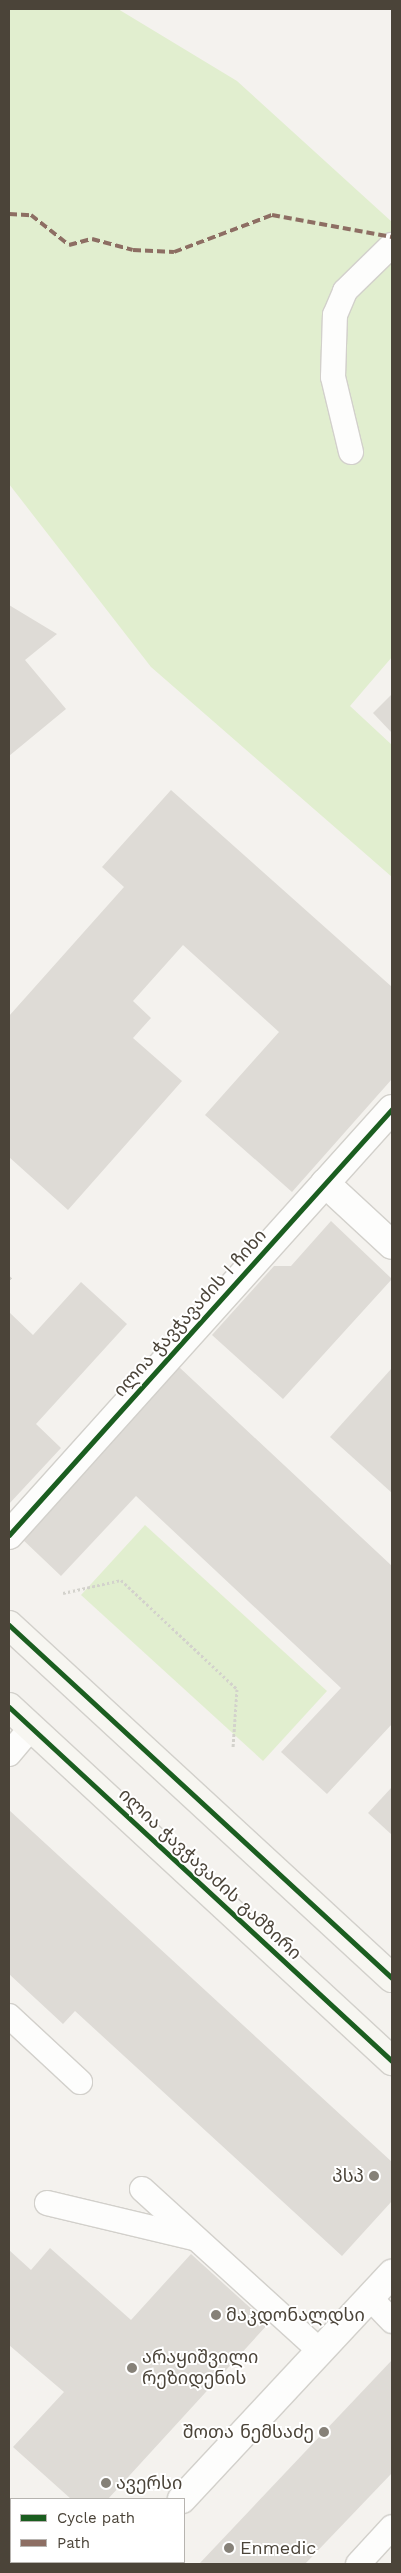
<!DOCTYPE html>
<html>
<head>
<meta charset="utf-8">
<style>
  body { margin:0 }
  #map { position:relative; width:401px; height:2573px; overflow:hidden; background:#f4f2ee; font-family:"Work Sans","Noto Sans Georgian",sans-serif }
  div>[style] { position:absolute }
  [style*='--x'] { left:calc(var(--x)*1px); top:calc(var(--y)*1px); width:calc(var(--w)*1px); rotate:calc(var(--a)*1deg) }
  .green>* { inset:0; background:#e1eecf }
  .building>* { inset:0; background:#dedbd6 }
  .path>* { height:3px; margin-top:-1.5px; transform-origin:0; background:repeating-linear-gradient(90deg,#d3d2cc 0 2.5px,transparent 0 5px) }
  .roads { filter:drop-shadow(1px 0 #d2d0cb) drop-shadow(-1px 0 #d2d0cb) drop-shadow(0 1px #d2d0cb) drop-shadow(0 -1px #d2d0cb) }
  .service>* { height:24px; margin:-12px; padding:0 12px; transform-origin:12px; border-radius:12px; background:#fdfdfc }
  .minor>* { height:28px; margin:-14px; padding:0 14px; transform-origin:14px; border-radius:14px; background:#fdfdfc }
  .tertiary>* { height:28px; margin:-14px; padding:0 14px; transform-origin:14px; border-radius:14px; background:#fdfdfc }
  .secondary>* { height:28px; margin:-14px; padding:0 14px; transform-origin:14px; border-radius:14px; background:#f7f6f1 }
  .quiet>* { height:4px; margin-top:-2px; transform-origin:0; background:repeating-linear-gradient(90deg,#8d6e63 0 8px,transparent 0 12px) }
  .cycleway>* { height:5px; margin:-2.5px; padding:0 2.5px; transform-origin:2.5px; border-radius:2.5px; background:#1b5e20 }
  .dots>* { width:14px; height:14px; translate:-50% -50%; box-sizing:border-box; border:2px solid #fff; border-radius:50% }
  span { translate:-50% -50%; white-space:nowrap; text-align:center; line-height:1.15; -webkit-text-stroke:4px #fff; paint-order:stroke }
  .street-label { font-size:18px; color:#4b4439 }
  .poi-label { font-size:18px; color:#4b4439 }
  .right { translate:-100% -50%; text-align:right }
  .left { translate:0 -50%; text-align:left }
  .frame { position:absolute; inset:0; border:10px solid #4b4439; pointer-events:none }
  .legend { position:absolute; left:10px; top:2498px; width:175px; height:65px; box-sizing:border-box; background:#fff; border:1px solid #b7b4b0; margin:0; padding:6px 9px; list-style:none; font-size:15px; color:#4b4439 }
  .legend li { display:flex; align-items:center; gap:10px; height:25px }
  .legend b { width:25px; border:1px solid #b7b4b0 }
</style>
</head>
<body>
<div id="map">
  <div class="green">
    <i style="clip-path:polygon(9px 9px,118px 9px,237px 81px,392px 222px,392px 657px,350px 706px,392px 745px,392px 877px,151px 667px,9px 484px)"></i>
    <i style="clip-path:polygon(145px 1525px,327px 1691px,263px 1761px,81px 1595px)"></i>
  </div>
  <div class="building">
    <i style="clip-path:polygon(9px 605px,57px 634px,25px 660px,66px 709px,9px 756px)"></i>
    <i style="clip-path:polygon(392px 694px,392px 733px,373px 713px)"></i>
    <i style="clip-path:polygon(171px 790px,392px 987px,392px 1079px,292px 1192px,205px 1115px,279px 1032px,183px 945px,133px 1001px,151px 1018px,133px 1038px,182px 1081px,68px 1210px,9px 1157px,9px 1016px,124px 887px,102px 867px)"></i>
    <i style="clip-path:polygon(331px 1221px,392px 1279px,283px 1399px,212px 1335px,274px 1266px,291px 1266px)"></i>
    <i style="clip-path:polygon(81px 1282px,127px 1324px,36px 1424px,61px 1448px,9px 1504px,9px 1312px,33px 1335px)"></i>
    <i style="clip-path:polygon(179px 1367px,392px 1566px,392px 1724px,327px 1794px,281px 1752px,341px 1688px,136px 1496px,61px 1576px,20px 1537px)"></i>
    <i style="clip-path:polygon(392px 1368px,392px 1493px,330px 1437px)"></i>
    <i style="clip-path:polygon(392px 1787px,392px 1835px,368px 1813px)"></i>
    <i style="clip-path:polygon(9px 1810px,392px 2162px,392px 2201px,342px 2256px,75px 2011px,63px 2024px,9px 1974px)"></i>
    <i style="clip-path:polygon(50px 2248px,131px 2320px,191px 2254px,268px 2324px,108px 2499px,71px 2499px,13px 2447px,64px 2392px,9px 2345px,9px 2250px,31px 2270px)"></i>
    <i style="clip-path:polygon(392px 2360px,392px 2473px,305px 2564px,199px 2564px)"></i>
    <i style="clip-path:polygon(9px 2524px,11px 2562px,34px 2564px,9px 2564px)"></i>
  </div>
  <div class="path">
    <i style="--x:9;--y:1277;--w:4;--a:45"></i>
    <i style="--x:63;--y:1593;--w:59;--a:-12.6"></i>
    <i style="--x:121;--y:1580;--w:159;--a:43.2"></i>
    <i style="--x:237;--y:1689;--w:58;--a:93.9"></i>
  </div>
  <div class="roads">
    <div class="service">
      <i style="--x:351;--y:452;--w:77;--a:-103.5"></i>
      <i style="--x:333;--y:377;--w:62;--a:-88.2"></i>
      <i style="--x:335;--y:315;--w:26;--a:-67"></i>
      <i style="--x:345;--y:291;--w:66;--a:-44.4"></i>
      <i style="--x:9;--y:1754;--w:34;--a:-50"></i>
      <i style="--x:9;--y:2016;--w:97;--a:42.9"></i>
      <i style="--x:142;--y:2189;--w:241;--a:42.3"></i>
      <i style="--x:47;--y:2203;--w:151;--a:13.4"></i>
      <i style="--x:370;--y:2298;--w:32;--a:46"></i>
      <i style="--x:358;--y:2564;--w:50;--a:-47.4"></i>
    </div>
    <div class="minor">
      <i style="--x:325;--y:1183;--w:91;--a:42.8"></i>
      <i style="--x:9;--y:1535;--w:573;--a:-48.04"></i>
    </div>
    <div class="tertiary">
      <i style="--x:182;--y:2499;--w:308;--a:-47"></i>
      <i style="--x:122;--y:2564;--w:3;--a:-45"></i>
    </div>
    <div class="secondary">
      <i style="--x:9;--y:1625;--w:521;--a:42.67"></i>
      <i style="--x:9;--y:1707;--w:522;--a:42.75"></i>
    </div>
  </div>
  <div class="quiet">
    <i style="--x:9;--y:214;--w:22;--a:3"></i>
    <i style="--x:31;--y:215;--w:48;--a:38.3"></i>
    <i style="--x:69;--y:245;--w:24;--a:-15"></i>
    <i style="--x:92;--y:239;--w:42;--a:15"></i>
    <i style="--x:133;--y:250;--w:41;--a:2.8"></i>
    <i style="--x:174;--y:252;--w:105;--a:-20.7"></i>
    <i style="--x:272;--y:215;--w:122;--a:10.4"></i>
  </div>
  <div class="cycleway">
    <i style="--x:9;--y:1535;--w:573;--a:-48.04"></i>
    <i style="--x:9;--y:1625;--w:521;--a:42.67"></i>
    <i style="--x:9;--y:1707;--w:522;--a:42.75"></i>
  </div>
  <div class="dots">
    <i style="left:374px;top:2176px;background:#868178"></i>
    <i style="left:216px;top:2315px;background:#868178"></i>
    <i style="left:132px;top:2368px;background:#868178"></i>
    <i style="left:324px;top:2432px;background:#868178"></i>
    <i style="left:106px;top:2483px;background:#868178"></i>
    <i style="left:229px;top:2548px;background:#868178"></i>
  </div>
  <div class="street-label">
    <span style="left:190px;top:1313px;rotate:-48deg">ილია ჭავჭავაძის I ჩიხი</span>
    <span style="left:210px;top:1874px;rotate:43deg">ილია ჭავჭავაძის გამზირი</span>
  </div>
  <div class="poi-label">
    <span class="right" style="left:364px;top:2176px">პსპ</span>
    <span class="left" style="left:226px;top:2315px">მაკდონალდსი</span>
    <span class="left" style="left:142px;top:2368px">არაყიშვილი<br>რეზიდენის</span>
    <span class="right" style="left:314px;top:2432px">შოთა ნემსაძე</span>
    <span class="left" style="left:116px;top:2483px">ავერსი</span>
    <span class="left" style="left:240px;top:2548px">Enmedic</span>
  </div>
  <div class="frame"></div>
  <ul class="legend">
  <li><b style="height:6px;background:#1b5e20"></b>Cycle path</li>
  <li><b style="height:6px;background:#8d6e63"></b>Path</li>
  </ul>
</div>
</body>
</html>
